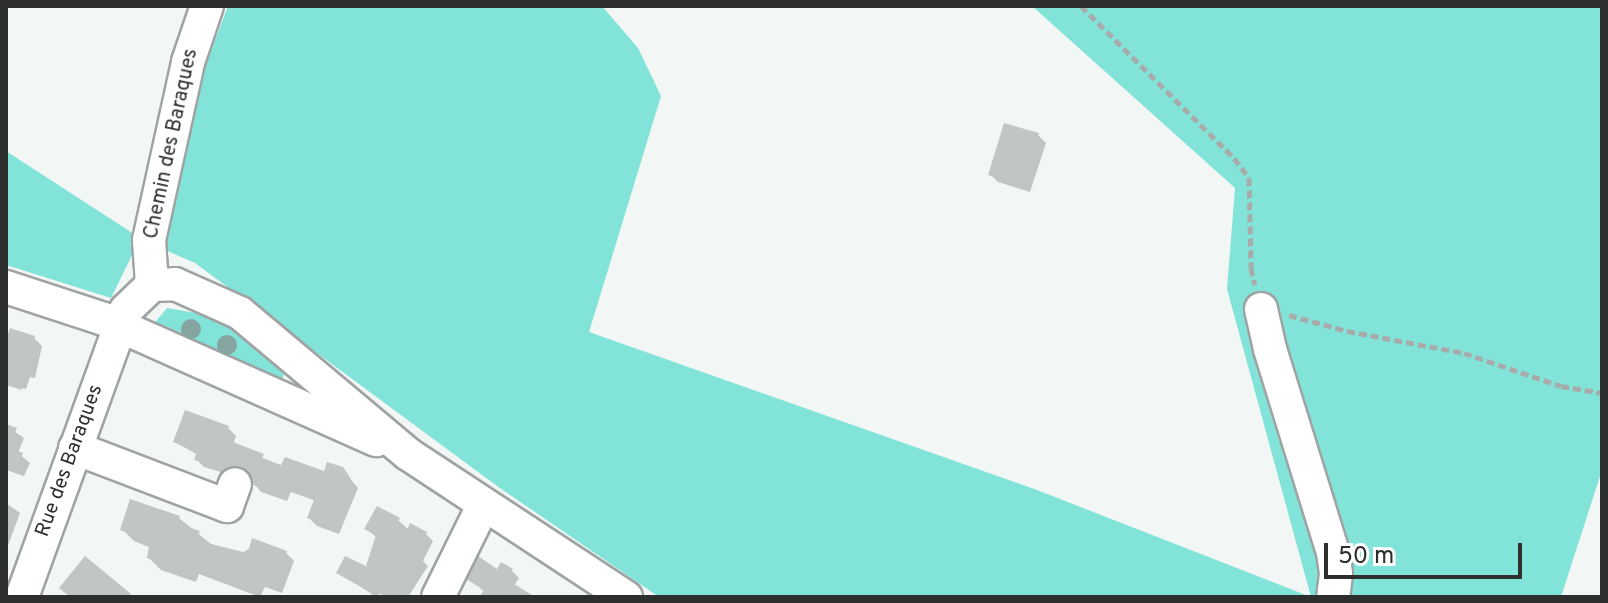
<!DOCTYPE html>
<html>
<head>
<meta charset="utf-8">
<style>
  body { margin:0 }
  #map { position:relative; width:1608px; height:603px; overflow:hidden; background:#f2f6f5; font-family:Overpass,sans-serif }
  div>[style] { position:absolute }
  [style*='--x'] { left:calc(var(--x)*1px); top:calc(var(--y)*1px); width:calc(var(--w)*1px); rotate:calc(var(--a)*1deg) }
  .green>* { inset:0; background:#82e4d8 }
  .shadow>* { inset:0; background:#0003 }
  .building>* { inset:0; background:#c1c5c4 }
  .path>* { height:5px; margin-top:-2.5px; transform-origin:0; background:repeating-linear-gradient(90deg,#a7abaa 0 8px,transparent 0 12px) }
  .roads { filter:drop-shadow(2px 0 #9fa3a3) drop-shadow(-2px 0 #9fa3a3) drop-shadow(0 2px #9fa3a3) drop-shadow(0 -2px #9fa3a3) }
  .minor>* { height:32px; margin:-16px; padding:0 16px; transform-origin:16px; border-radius:16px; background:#fff }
  .trees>* { width:20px; height:20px; margin:-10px; border-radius:50%; background:#86a5a1 }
  span { translate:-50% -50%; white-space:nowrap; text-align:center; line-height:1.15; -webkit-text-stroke:6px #fff; paint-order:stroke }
  .street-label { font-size:20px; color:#2d2f2e }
  .frame { position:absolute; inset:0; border:8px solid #2d2f2e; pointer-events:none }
  .scale { position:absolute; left:1324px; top:543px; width:198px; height:36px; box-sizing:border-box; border:4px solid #2d2f2e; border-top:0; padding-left:10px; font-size:24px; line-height:28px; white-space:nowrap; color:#2d2f2e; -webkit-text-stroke:6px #fff; paint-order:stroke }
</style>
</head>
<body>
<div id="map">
  <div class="green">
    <i style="clip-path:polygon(228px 6px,602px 6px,638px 48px,661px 96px,589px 332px,1037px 490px,1311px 597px,1227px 289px,1235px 188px,1032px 6px,1602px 6px,1602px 470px,1561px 597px,659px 597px,497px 486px,195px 263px,140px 239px,111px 298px,6px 265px,6px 151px,140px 238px)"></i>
    <i style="clip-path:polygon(167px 308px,207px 315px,247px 338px,285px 372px,280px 384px,153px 325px)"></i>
  </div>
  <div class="shadow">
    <i style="clip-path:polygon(1038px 135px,1046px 143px,1030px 192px,998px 182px,990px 174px)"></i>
    <i style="clip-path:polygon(34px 338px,42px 346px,35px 378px,30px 377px,26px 389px,6px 383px,6px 345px)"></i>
    <i style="clip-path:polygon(6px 426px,24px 438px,18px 453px,30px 463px,24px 476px,6px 470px)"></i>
    <i style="clip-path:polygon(228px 428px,236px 436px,233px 445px,283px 467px,325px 474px,342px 469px,358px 488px,339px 534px,317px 526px,309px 518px,316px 501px,291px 492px,287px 501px,261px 492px,253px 482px,204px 467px,196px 459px,198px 455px,175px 442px)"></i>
    <i style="clip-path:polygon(6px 503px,20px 513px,6px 551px)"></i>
    <i style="clip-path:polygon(179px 518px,211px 544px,243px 554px,286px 553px,294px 561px,282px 593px,265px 587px,260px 597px,199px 574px,196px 582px,161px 570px,149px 558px,151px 548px,134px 541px,122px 529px)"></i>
    <i style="clip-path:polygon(398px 520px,409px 530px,425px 533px,433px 541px,423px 561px,428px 566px,408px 597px,380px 594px,376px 597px,339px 572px,367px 569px,377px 538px,367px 529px)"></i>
    <i style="clip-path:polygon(511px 570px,519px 578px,514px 586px,531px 597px,482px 597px,485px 592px,469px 579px)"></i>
  </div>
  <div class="building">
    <i style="clip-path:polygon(1004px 123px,1039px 133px,1022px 185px,988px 175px)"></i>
    <i style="clip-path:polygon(10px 328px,35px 336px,22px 390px,6px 385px,6px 339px)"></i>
    <i style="clip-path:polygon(185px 410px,229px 426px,225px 439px,264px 454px,262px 458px,281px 465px,285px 457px,324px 471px,327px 462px,343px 467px,351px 479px,331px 527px,307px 518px,315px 497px,283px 485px,279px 494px,250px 484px,252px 478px,194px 460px,197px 451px,173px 442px)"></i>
    <i style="clip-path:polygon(6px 424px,17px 428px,9px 448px,23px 453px,16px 469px,6px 465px)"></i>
    <i style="clip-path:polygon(130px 499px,180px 516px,177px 523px,200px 531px,196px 540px,203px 542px,243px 552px,249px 549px,252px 538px,287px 551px,274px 586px,257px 580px,253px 591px,187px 564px,184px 571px,147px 558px,150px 541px,120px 530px)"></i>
    <i style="clip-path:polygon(377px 506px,400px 518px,396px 524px,407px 530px,410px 523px,427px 532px,416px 553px,421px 556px,406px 584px,402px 582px,399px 588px,403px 590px,400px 597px,386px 597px,372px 587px,370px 592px,336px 573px,345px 556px,366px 566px,376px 535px,364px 529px)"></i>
    <i style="clip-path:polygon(85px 556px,131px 594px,128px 597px,70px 597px,59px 588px)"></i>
    <i style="clip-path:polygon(478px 556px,497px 569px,501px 562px,513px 569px,506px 579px,535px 597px,479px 597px,484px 590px,466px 579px)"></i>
  </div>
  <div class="path">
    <i style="--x:1081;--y:6;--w:216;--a:44.8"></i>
    <i style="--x:1234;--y:158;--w:25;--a:53"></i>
    <i style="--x:1249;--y:178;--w:90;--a:88.7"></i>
    <i style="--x:1251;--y:268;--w:17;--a:77"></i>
    <i style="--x:1289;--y:315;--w:60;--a:15.4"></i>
    <i style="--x:1347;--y:331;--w:119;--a:10.6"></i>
    <i style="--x:1464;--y:353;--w:102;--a:18.8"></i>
    <i style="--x:1561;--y:386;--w:42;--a:9.7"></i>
  </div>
  <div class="roads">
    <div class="minor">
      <i style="--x:152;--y:285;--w:45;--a:-93.8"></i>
      <i style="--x:149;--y:240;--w:182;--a:-77.6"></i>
      <i style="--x:188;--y:62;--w:59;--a:-71.3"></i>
      <i style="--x:6;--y:287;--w:103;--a:18.1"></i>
      <i style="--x:104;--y:319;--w:298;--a:24"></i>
      <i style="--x:1261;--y:309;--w:41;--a:77.3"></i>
      <i style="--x:1270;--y:349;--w:213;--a:72.8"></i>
      <i style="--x:1333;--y:552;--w:22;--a:82"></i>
      <i style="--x:1336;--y:574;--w:23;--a:97"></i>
      <i style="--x:75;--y:448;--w:163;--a:20.9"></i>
      <i style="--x:227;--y:506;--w:23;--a:-70"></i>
      <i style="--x:22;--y:597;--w:305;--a:-70.1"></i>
      <i style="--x:126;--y:310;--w:36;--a:-44"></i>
      <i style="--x:152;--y:285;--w:23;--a:-2"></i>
      <i style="--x:175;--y:284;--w:71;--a:24"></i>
      <i style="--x:240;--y:313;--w:219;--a:40"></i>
      <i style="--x:408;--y:454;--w:261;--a:33.3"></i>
      <i style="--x:438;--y:597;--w:102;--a:-63.7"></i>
    </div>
  </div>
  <div class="trees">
    <i style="left:191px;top:329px"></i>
    <i style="left:227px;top:345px"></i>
  </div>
  <div class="street-label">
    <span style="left:172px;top:144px;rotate:-78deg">Chemin des Baraques</span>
    <span style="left:70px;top:461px;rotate:-70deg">Rue des Baraques</span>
  </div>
  <div class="frame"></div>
  <div class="scale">50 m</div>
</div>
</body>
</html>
